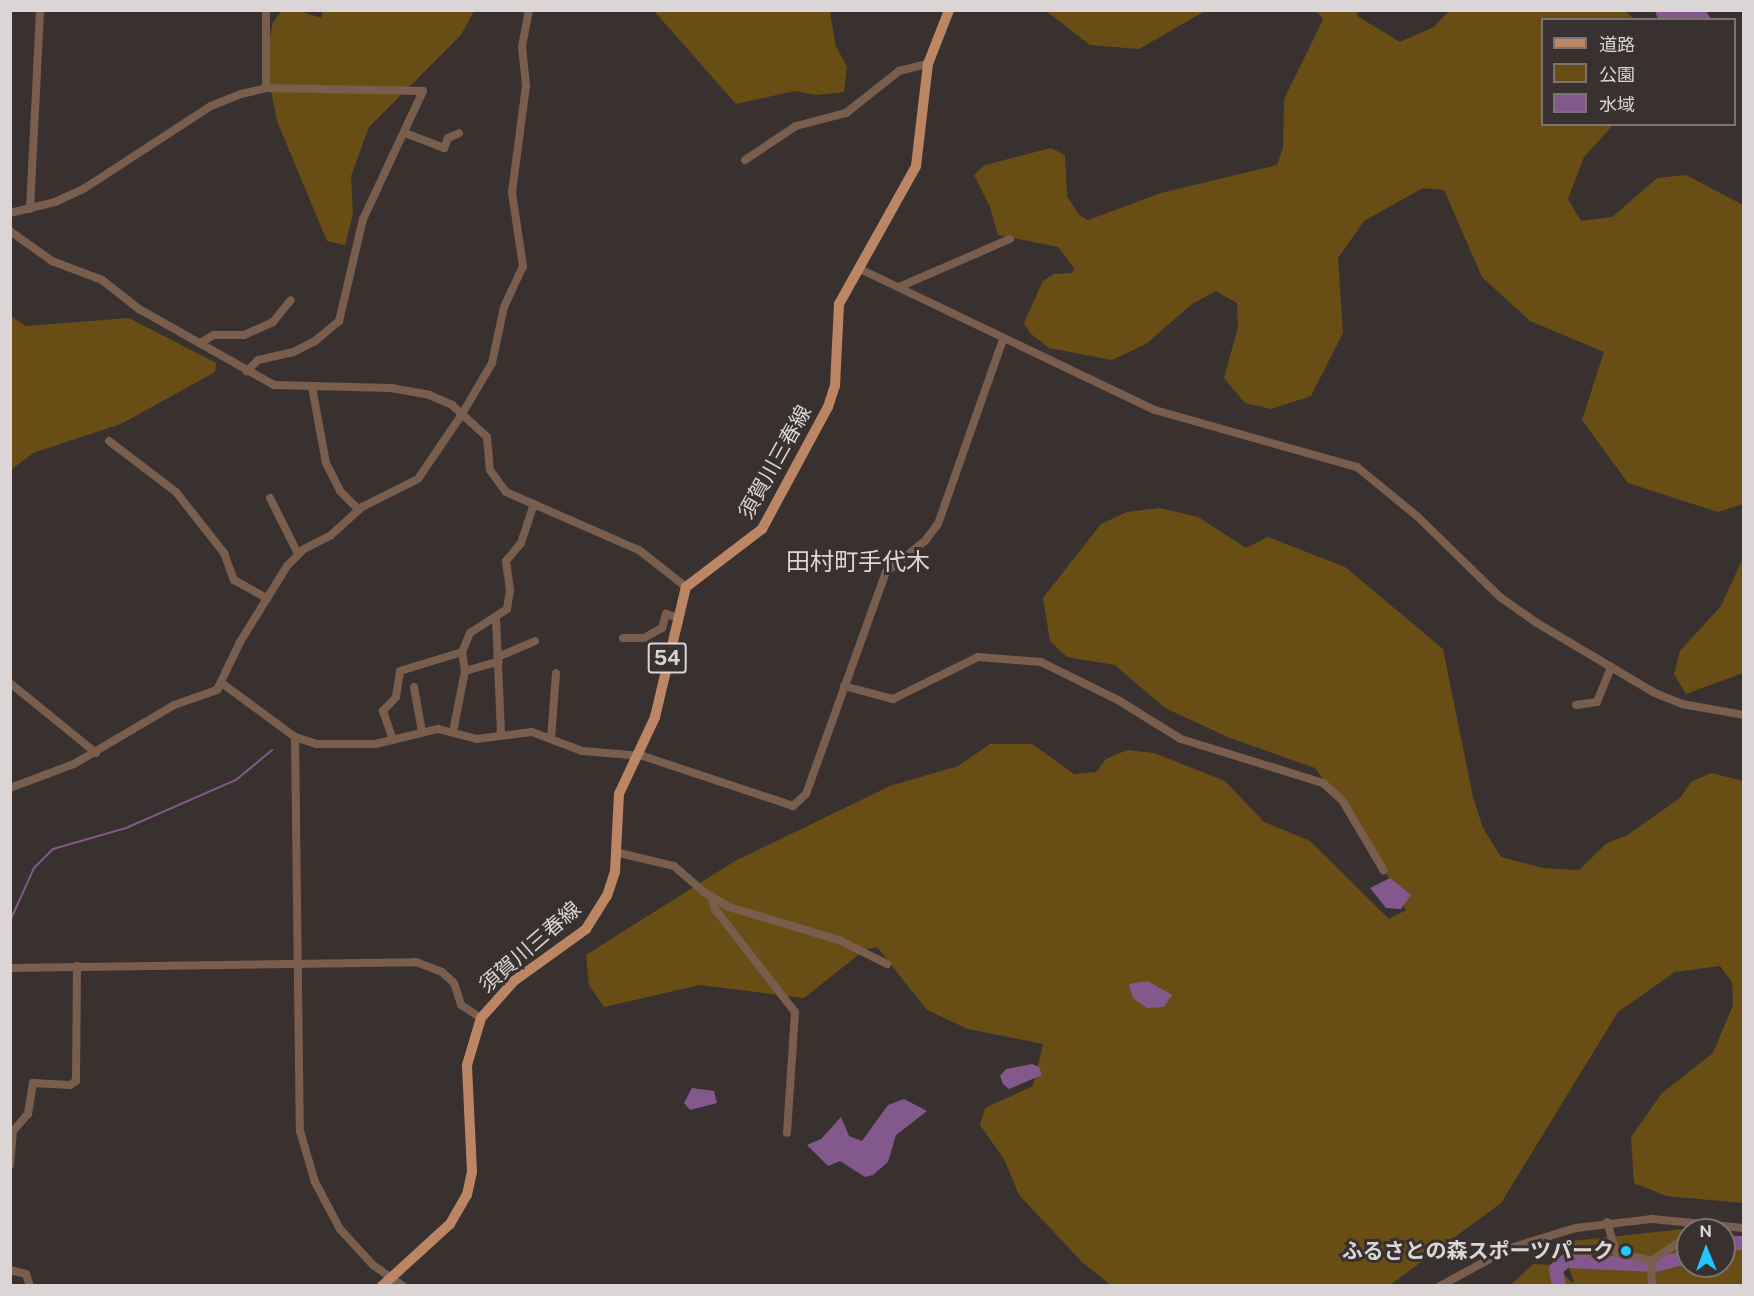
<!DOCTYPE html>
<html>
<head>
<meta charset="utf-8">
<style>
  body { margin:0 }
  #map { position:relative; width:1754px; height:1296px; overflow:hidden; background:#393130; font-family:"Public Sans","Noto Sans JP",sans-serif }
  div>[style] { position:absolute }
  [style*='--x'] { left:calc(var(--x)*1px); top:calc(var(--y)*1px); width:calc(var(--w)*1px); rotate:calc(var(--a)*1deg) }
  .green>* { inset:0; background:#684e14 }
  .water>* { inset:0; background:#82588d }
  .stream>* { height:2px; margin:-1px; padding:0 1px; transform-origin:1px; border-radius:1px; background:#82588d }
  .river>* { height:14px; margin:-7px; padding:0 7px; transform-origin:7px; border-radius:7px; background:#82588d }
  .minor>* { height:8px; margin:-4px; padding:0 4px; transform-origin:4px; border-radius:4px; background:#795e4e }
  .major>* { height:10px; margin:-5px; padding:0 5px; transform-origin:5px; border-radius:5px; background:#bc8665 }
  .dots>* { width:16px; height:16px; translate:-50% -50%; box-sizing:border-box; border:3px solid #393130; border-radius:50% }
  span { translate:-50% -50%; white-space:nowrap; text-align:center; line-height:1.15; -webkit-text-stroke:6px #393130; paint-order:stroke }
  .shield-label span { padding:2px 4px; background:#393130; border:2px solid; border-radius:4px; -webkit-text-stroke-width:0 }
  .shield-label { font-size:20px; color:#dbd5d5; font-weight:700 }
  .street-label { font-size:21px; color:#dbd5d5 }
  .poi-label { font-size:21px; color:#dbd5d5; font-weight:700 }
  .right { translate:-100% -50%; text-align:right }
  .quarter-label { font-size:24px; color:#e0d5d4 }
  .frame { position:absolute; inset:0; border:12px solid #dbd5d5; pointer-events:none }
  .legend { position:absolute; left:1541px; top:18px; width:195px; height:108px; box-sizing:border-box; background:#393130; border:2px solid #7a7372; margin:0; padding:8px 10px; list-style:none; font-size:18px; color:#dbd5d5 }
  .legend li { display:flex; align-items:center; gap:12px; height:30px }
  .legend b { width:30px; border:2px solid #7a7372 }
  .north { position:absolute; left:1676px; top:1218px; width:60px; height:60px; box-sizing:border-box; background:#393130; border:2px solid #7a7372; border-radius:50%; rotate:359deg; font-size:16px; font-weight:700; line-height:24px; text-align:center; color:#dbd5d5 }
  .north::after { content:''; display:block; margin:auto; width:21px; height:27px; background:#20c9fd; clip-path:polygon(50% 0,100% 100%,50% 72%,0 100%) }
</style>
</head>
<body>
<div id="map">
  <div class="green">
    <i style="clip-path:polygon(323px 10px,474px 11px,461px 35px,369px 127px,351px 176px,353px 214px,345px 245px,327px 241px,277px 121px,265px 62px,273px 22px,281px 12px,300px 11px,321px 18px)"></i>
    <i style="clip-path:polygon(654px 11px,830px 11px,835px 44px,847px 67px,844px 92px,816px 95px,795px 91px,736px 104px)"></i>
    <i style="clip-path:polygon(1046px 11px,1205px 11px,1139px 49px,1090px 45px)"></i>
    <i style="clip-path:polygon(1317px 11px,1357px 11px,1357px 16px,1400px 42px,1434px 27px,1449px 11px,1625px 11px,1634px 19px,1542px 20px,1542px 124px,1613px 125px,1584px 157px,1568px 199px,1581px 221px,1612px 217px,1657px 178px,1686px 175px,1743px 205px,1743px 504px,1718px 512px,1628px 483px,1582px 420px,1604px 352px,1530px 321px,1482px 277px,1444px 190px,1423px 188px,1364px 221px,1338px 258px,1343px 333px,1311px 396px,1271px 409px,1245px 403px,1224px 378px,1238px 327px,1237px 303px,1216px 291px,1192px 304px,1146px 344px,1112px 360px,1049px 348px,1030px 333px,1024px 323px,1043px 281px,1054px 274px,1072px 273px,1074px 268px,1058px 247px,998px 235px,990px 207px,974px 175px,985px 165px,1051px 148px,1065px 155px,1067px 196px,1079px 215px,1088px 220px,1161px 193px,1277px 165px,1283px 148px,1284px 99px,1323px 20px)"></i>
    <i style="clip-path:polygon(11px 316px,26px 326px,129px 318px,216px 363px,215px 372px,121px 424px,33px 453px,11px 470px)"></i>
    <i style="clip-path:polygon(1160px 508px,1198px 517px,1246px 548px,1268px 537px,1345px 567px,1443px 649px,1473px 797px,1483px 828px,1501px 857px,1543px 868px,1579px 870px,1607px 843px,1626px 836px,1680px 798px,1691px 782px,1711px 773px,1743px 781px,1743px 1203px,1666px 1196px,1634px 1183px,1631px 1137px,1662px 1093px,1713px 1053px,1733px 1005px,1732px 982px,1720px 966px,1675px 972px,1618px 1012px,1501px 1203px,1390px 1285px,1112px 1286px,1082px 1262px,1019px 1195px,1004px 1159px,980px 1125px,985px 1108px,1033px 1086px,1043px 1044px,968px 1029px,927px 1010px,877px 947px,866px 949px,804px 998px,700px 985px,604px 1007px,589px 985px,586px 955px,735px 861px,890px 786px,958px 766px,990px 744px,1032px 744px,1074px 774px,1096px 772px,1106px 759px,1127px 750px,1154px 753px,1225px 781px,1264px 822px,1310px 841px,1389px 919px,1406px 910px,1369px 841px,1315px 768px,1230px 738px,1165px 708px,1115px 665px,1067px 657px,1050px 641px,1043px 598px,1101px 524px,1127px 512px)"></i>
    <i style="clip-path:polygon(1743px 558px,1743px 673px,1686px 694px,1674px 674px,1680px 651px,1721px 606px)"></i>
    <i style="clip-path:polygon(1703px 1227px,1712px 1230px,1688px 1230px,1688px 1266px,1724px 1266px,1724px 1234px,1743px 1240px,1743px 1285px,1510px 1286px,1533px 1264px,1553px 1265px,1574px 1284px,1562px 1242px)"></i>
  </div>
  <div class="water">
    <i style="clip-path:polygon(1655px 11px,1706px 11px,1711px 19px,1658px 19px)"></i>
    <i style="clip-path:polygon(1390px 878px,1411px 895px,1401px 909px,1386px 908px,1370px 888px)"></i>
    <i style="clip-path:polygon(1148px 981px,1172px 995px,1164px 1007px,1147px 1008px,1133px 998px,1129px 984px)"></i>
    <i style="clip-path:polygon(1032px 1064px,1039px 1067px,1042px 1075px,1009px 1089px,1003px 1084px,1000px 1076px,1006px 1069px)"></i>
    <i style="clip-path:polygon(692px 1088px,714px 1091px,717px 1103px,690px 1110px,684px 1103px)"></i>
    <i style="clip-path:polygon(904px 1099px,927px 1111px,896px 1135px,888px 1162px,873px 1175px,865px 1177px,840px 1161px,828px 1166px,807px 1145px,821px 1139px,841px 1117px,849px 1136px,862px 1141px,888px 1105px)"></i>
  </div>
  <div class="stream">
    <i style="--x:10;--y:921;--w:58;--a:-65.6"></i>
    <i style="--x:34;--y:868;--w:27;--a:-45"></i>
    <i style="--x:53;--y:849;--w:76;--a:-16"></i>
    <i style="--x:126;--y:828;--w:120;--a:-23.6"></i>
    <i style="--x:236;--y:780;--w:47;--a:-39.8"></i>
  </div>
  <div class="river">
    <i style="--x:1724;--y:1243;--w:20;--a:0"></i>
    <i style="--x:1559;--y:1286;--w:17;--a:-100"></i>
    <i style="--x:1556;--y:1269;--w:13;--a:-39"></i>
    <i style="--x:1566;--y:1261;--w:89;--a:2.6"></i>
    <i style="--x:1655;--y:1265;--w:34;--a:-14"></i>
  </div>
  <div class="minor">
    <i style="--x:266;--y:88;--w:78;--a:-90"></i>
    <i style="--x:405;--y:133;--w:42;--a:21"></i>
    <i style="--x:444;--y:148;--w:11;--a:-68"></i>
    <i style="--x:448;--y:138;--w:12;--a:-24"></i>
    <i style="--x:745;--y:160;--w:61;--a:-33.7"></i>
    <i style="--x:796;--y:126;--w:52;--a:-14.6"></i>
    <i style="--x:846;--y:113;--w:68;--a:-38.4"></i>
    <i style="--x:899;--y:71;--w:30;--a:-14"></i>
    <i style="--x:30;--y:209;--w:199;--a:-87.1"></i>
    <i style="--x:10;--y:213;--w:46;--a:-13.7"></i>
    <i style="--x:55;--y:202;--w:33;--a:-25"></i>
    <i style="--x:85;--y:188;--w:150;--a:-33.1"></i>
    <i style="--x:211;--y:106;--w:32;--a:-22"></i>
    <i style="--x:241;--y:94;--w:26;--a:-13"></i>
    <i style="--x:266;--y:88;--w:157;--a:1.1"></i>
    <i style="--x:423;--y:91;--w:141;--a:115.1"></i>
    <i style="--x:363;--y:219;--w:105;--a:103.2"></i>
    <i style="--x:339;--y:321;--w:31;--a:140"></i>
    <i style="--x:315;--y:341;--w:25;--a:153"></i>
    <i style="--x:293;--y:352;--w:36;--a:167"></i>
    <i style="--x:258;--y:360;--w:16;--a:135"></i>
    <i style="--x:10;--y:231;--w:52;--a:35.5"></i>
    <i style="--x:52;--y:261;--w:53;--a:20.8"></i>
    <i style="--x:102;--y:280;--w:47;--a:38.1"></i>
    <i style="--x:139;--y:309;--w:155;--a:29.4"></i>
    <i style="--x:274;--y:385;--w:117;--a:1.5"></i>
    <i style="--x:391;--y:388;--w:39;--a:10"></i>
    <i style="--x:429;--y:395;--w:25;--a:23"></i>
    <i style="--x:452;--y:405;--w:47;--a:42.4"></i>
    <i style="--x:487;--y:437;--w:33;--a:85"></i>
    <i style="--x:490;--y:470;--w:27;--a:54"></i>
    <i style="--x:506;--y:492;--w:145;--a:23.6"></i>
    <i style="--x:639;--y:550;--w:60;--a:38.2"></i>
    <i style="--x:858;--y:268;--w:329;--a:25.6"></i>
    <i style="--x:1155;--y:410;--w:210;--a:15.8"></i>
    <i style="--x:1357;--y:467;--w:79;--a:39.3"></i>
    <i style="--x:1418;--y:517;--w:115;--a:44.3"></i>
    <i style="--x:1500;--y:597;--w:45;--a:35.1"></i>
    <i style="--x:1537;--y:623;--w:137;--a:30.7"></i>
    <i style="--x:1655;--y:693;--w:29;--a:22"></i>
    <i style="--x:1682;--y:704;--w:63;--a:10.1"></i>
    <i style="--x:899;--y:287;--w:121;--a:-23.4"></i>
    <i style="--x:200;--y:343;--w:16;--a:-30"></i>
    <i style="--x:214;--y:335;--w:30;--a:0"></i>
    <i style="--x:244;--y:335;--w:32;--a:-24"></i>
    <i style="--x:273;--y:322;--w:28;--a:-51"></i>
    <i style="--x:312;--y:387;--w:77;--a:79.6"></i>
    <i style="--x:326;--y:463;--w:31;--a:63"></i>
    <i style="--x:340;--y:491;--w:27;--a:45"></i>
    <i style="--x:109;--y:441;--w:84;--a:37.3"></i>
    <i style="--x:176;--y:492;--w:78;--a:51.8"></i>
    <i style="--x:224;--y:553;--w:29;--a:70"></i>
    <i style="--x:234;--y:580;--w:38;--a:29"></i>
    <i style="--x:270;--y:498;--w:63;--a:63.4"></i>
    <i style="--x:496;--y:619;--w:116;--a:87.5"></i>
    <i style="--x:623;--y:638;--w:21;--a:0"></i>
    <i style="--x:644;--y:638;--w:21;--a:-29"></i>
    <i style="--x:662;--y:628;--w:15;--a:-74"></i>
    <i style="--x:666;--y:614;--w:10;--a:17"></i>
    <i style="--x:500;--y:656;--w:38;--a:-23"></i>
    <i style="--x:465;--y:671;--w:35;--a:-16"></i>
    <i style="--x:10;--y:683;--w:111;--a:39.1"></i>
    <i style="--x:223;--y:684;--w:89;--a:36.4"></i>
    <i style="--x:295;--y:737;--w:23;--a:18"></i>
    <i style="--x:317;--y:744;--w:58;--a:0"></i>
    <i style="--x:375;--y:744;--w:65;--a:-13.4"></i>
    <i style="--x:438;--y:729;--w:40;--a:14.4"></i>
    <i style="--x:477;--y:739;--w:55;--a:-7.3"></i>
    <i style="--x:532;--y:732;--w:53;--a:20.8"></i>
    <i style="--x:582;--y:751;--w:61;--a:4.7"></i>
    <i style="--x:643;--y:756;--w:158;--a:18.4"></i>
    <i style="--x:793;--y:806;--w:18;--a:-43"></i>
    <i style="--x:806;--y:794;--w:236;--a:-70.2"></i>
    <i style="--x:886;--y:572;--w:50;--a:-38.5"></i>
    <i style="--x:925;--y:541;--w:21;--a:-53"></i>
    <i style="--x:938;--y:524;--w:196;--a:-70.6"></i>
    <i style="--x:844;--y:686;--w:51;--a:14.9"></i>
    <i style="--x:893;--y:699;--w:95;--a:-26.3"></i>
    <i style="--x:978;--y:657;--w:63;--a:4.5"></i>
    <i style="--x:1041;--y:662;--w:86;--a:26.3"></i>
    <i style="--x:1118;--y:700;--w:74;--a:31.8"></i>
    <i style="--x:1181;--y:739;--w:149;--a:17.2"></i>
    <i style="--x:1323;--y:783;--w:25;--a:42"></i>
    <i style="--x:1342;--y:800;--w:82;--a:59.4"></i>
    <i style="--x:414;--y:687;--w:46;--a:79.9"></i>
    <i style="--x:1576;--y:705;--w:21;--a:-8"></i>
    <i style="--x:1597;--y:702;--w:38;--a:-68"></i>
    <i style="--x:453;--y:732;--w:62;--a:-78.9"></i>
    <i style="--x:465;--y:671;--w:19;--a:-99"></i>
    <i style="--x:295;--y:737;--w:394;--a:89.3"></i>
    <i style="--x:300;--y:1131;--w:53;--a:73.6"></i>
    <i style="--x:315;--y:1182;--w:53;--a:62"></i>
    <i style="--x:340;--y:1229;--w:49;--a:47.5"></i>
    <i style="--x:373;--y:1265;--w:37;--a:35"></i>
    <i style="--x:551;--y:739;--w:66;--a:-85.7"></i>
    <i style="--x:393;--y:740;--w:31;--a:-109"></i>
    <i style="--x:383;--y:711;--w:19;--a:-47"></i>
    <i style="--x:396;--y:697;--w:26;--a:-81"></i>
    <i style="--x:400;--y:671;--w:65;--a:-17"></i>
    <i style="--x:462;--y:652;--w:21;--a:-67"></i>
    <i style="--x:470;--y:633;--w:44;--a:-33"></i>
    <i style="--x:507;--y:609;--w:19;--a:-81"></i>
    <i style="--x:510;--y:590;--w:29;--a:-98"></i>
    <i style="--x:506;--y:561;--w:23;--a:-50"></i>
    <i style="--x:521;--y:543;--w:41;--a:-71.6"></i>
    <i style="--x:10;--y:788;--w:68;--a:-20.6"></i>
    <i style="--x:74;--y:764;--w:116;--a:-30.5"></i>
    <i style="--x:174;--y:705;--w:46;--a:-19.2"></i>
    <i style="--x:217;--y:690;--w:53;--a:-64.4"></i>
    <i style="--x:240;--y:642;--w:89;--a:-58.3"></i>
    <i style="--x:287;--y:566;--w:24;--a:-45"></i>
    <i style="--x:304;--y:549;--w:30;--a:-27"></i>
    <i style="--x:331;--y:535;--w:42;--a:-42.1"></i>
    <i style="--x:362;--y:507;--w:63;--a:-26.6"></i>
    <i style="--x:418;--y:479;--w:78;--a:-55.9"></i>
    <i style="--x:462;--y:414;--w:59;--a:-59.5"></i>
    <i style="--x:492;--y:363;--w:57;--a:-77.9"></i>
    <i style="--x:504;--y:307;--w:45;--a:-65.1"></i>
    <i style="--x:523;--y:266;--w:75;--a:-98.5"></i>
    <i style="--x:512;--y:192;--w:107;--a:-82.5"></i>
    <i style="--x:526;--y:86;--w:40;--a:-95.7"></i>
    <i style="--x:522;--y:46;--w:37;--a:-79"></i>
    <i style="--x:615;--y:852;--w:61;--a:13.3"></i>
    <i style="--x:674;--y:866;--w:40;--a:41"></i>
    <i style="--x:704;--y:892;--w:29;--a:31"></i>
    <i style="--x:729;--y:907;--w:115;--a:16.7"></i>
    <i style="--x:839;--y:940;--w:54;--a:26.6"></i>
    <i style="--x:712;--y:898;--w:11;--a:75"></i>
    <i style="--x:715;--y:909;--w:130;--a:52.2"></i>
    <i style="--x:795;--y:1012;--w:121;--a:93.8"></i>
    <i style="--x:10;--y:968;--w:406;--a:-0.8"></i>
    <i style="--x:416;--y:962;--w:28;--a:21"></i>
    <i style="--x:442;--y:972;--w:16;--a:43"></i>
    <i style="--x:454;--y:983;--w:23;--a:72"></i>
    <i style="--x:461;--y:1005;--w:24;--a:33"></i>
    <i style="--x:10;--y:1165;--w:34;--a:-85"></i>
    <i style="--x:13;--y:1131;--w:23;--a:-49"></i>
    <i style="--x:28;--y:1114;--w:31;--a:-81"></i>
    <i style="--x:33;--y:1083;--w:37;--a:3"></i>
    <i style="--x:70;--y:1085;--w:7;--a:-34"></i>
    <i style="--x:76;--y:1081;--w:115;--a:-89.5"></i>
    <i style="--x:1607;--y:1222;--w:31;--a:73"></i>
    <i style="--x:1616;--y:1252;--w:36;--a:14"></i>
    <i style="--x:1651;--y:1261;--w:45;--a:-34"></i>
    <i style="--x:1651;--y:1261;--w:25;--a:88"></i>
    <i style="--x:10;--y:1270;--w:16;--a:14"></i>
    <i style="--x:26;--y:1274;--w:13;--a:72"></i>
    <i style="--x:1440;--y:1286;--w:80;--a:-28.5"></i>
    <i style="--x:1510;--y:1248;--w:69;--a:-16.9"></i>
    <i style="--x:1576;--y:1228;--w:77;--a:-6.8"></i>
    <i style="--x:1652;--y:1219;--w:92;--a:5.6"></i>
  </div>
  <div class="major">
    <i style="--x:382;--y:1286;--w:92;--a:-42.4"></i>
    <i style="--x:450;--y:1224;--w:34;--a:-60"></i>
    <i style="--x:467;--y:1195;--w:24;--a:-78"></i>
    <i style="--x:472;--y:1172;--w:107;--a:-92.7"></i>
    <i style="--x:467;--y:1065;--w:49;--a:-73.4"></i>
    <i style="--x:481;--y:1018;--w:50;--a:-48.3"></i>
    <i style="--x:514;--y:981;--w:89;--a:-35.8"></i>
    <i style="--x:586;--y:929;--w:39;--a:-58"></i>
    <i style="--x:607;--y:896;--w:25;--a:-72"></i>
    <i style="--x:615;--y:872;--w:78;--a:-87.1"></i>
    <i style="--x:619;--y:794;--w:85;--a:-64.9"></i>
    <i style="--x:655;--y:717;--w:134;--a:-76.6"></i>
    <i style="--x:686;--y:587;--w:96;--a:-37.3"></i>
    <i style="--x:762;--y:529;--w:139;--a:-61.6"></i>
    <i style="--x:828;--y:407;--w:22;--a:-72"></i>
    <i style="--x:835;--y:386;--w:82;--a:-87.2"></i>
    <i style="--x:839;--y:304;--w:158;--a:-60.8"></i>
    <i style="--x:916;--y:166;--w:103;--a:-83.3"></i>
    <i style="--x:928;--y:64;--w:58;--a:-68.7"></i>
  </div>
  <div class="dots">
    <i style="left:1626px;top:1251px;background:#20c9fd"></i>
  </div>
  <div class="shield-label">
    <span style="left:667px;top:658px">54</span>
  </div>
  <div class="street-label">
    <span style="left:775px;top:462px;rotate:-61deg">須賀川三春線</span>
    <span style="left:530px;top:947px;rotate:-41deg">須賀川三春線</span>
  </div>
  <div class="poi-label">
    <span class="right" style="left:1614px;top:1251px">ふるさとの森スポーツパーク</span>
  </div>
  <div class="quarter-label">
    <span style="left:858px;top:562px">田村町手代木</span>
  </div>
  <div class="frame"></div>
  <ul class="legend">
  <li><b style="height:8px;background:#bc8665"></b>道路</li>
  <li><b style="height:16px;background:#684e14"></b>公園</li>
  <li><b style="height:16px;background:#82588d"></b>水域</li>
  </ul>
  <div class="north">N</div>
</div>
</body>
</html>
